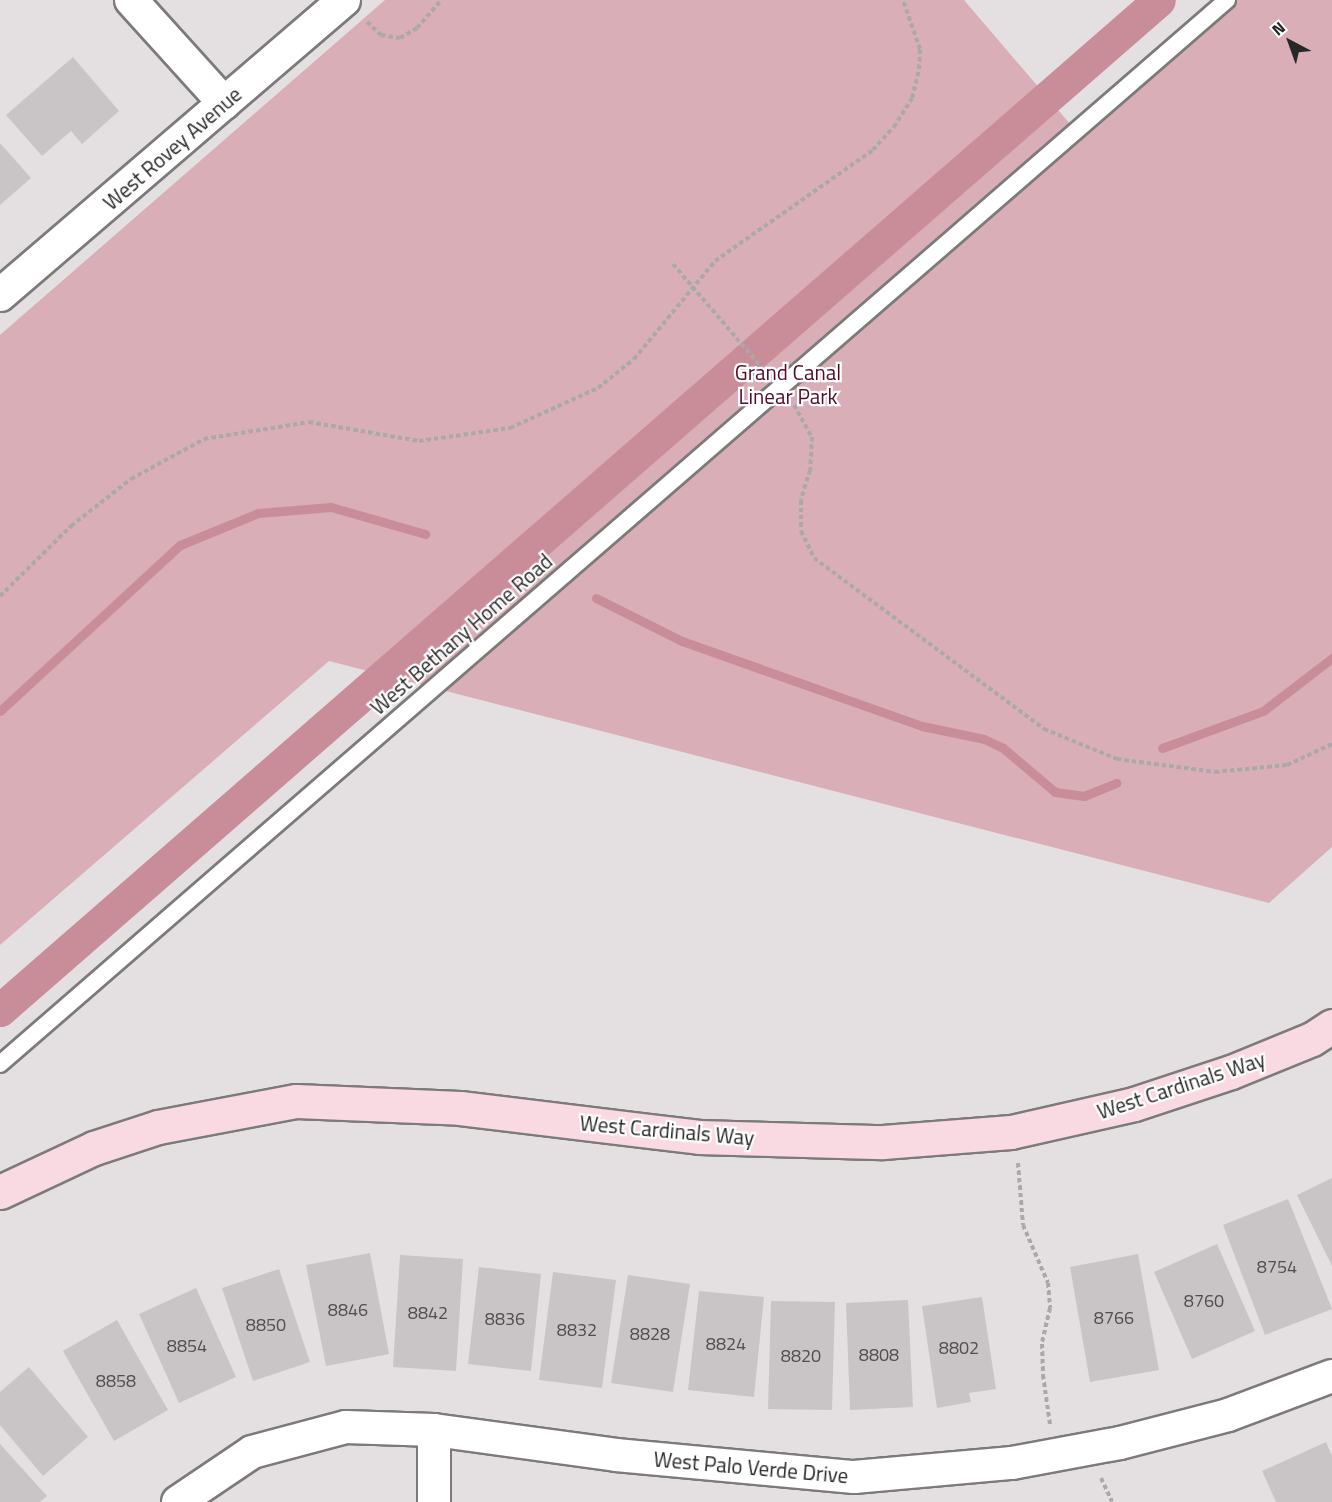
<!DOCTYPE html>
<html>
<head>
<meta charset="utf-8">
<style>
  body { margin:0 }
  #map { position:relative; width:1332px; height:1502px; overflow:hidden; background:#e4e0e1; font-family:"Titillium Web",sans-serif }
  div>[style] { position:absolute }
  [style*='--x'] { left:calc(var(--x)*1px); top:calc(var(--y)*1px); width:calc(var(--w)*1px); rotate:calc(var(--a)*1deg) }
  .green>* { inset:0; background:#d9aeb6 }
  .stream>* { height:9px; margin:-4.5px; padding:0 4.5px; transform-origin:4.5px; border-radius:4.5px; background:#c88d99 }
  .canal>* { height:33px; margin:-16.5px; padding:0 16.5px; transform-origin:16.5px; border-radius:16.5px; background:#c88d99 }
  .building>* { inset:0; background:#c9c5c6 }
  .path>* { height:4px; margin-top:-2px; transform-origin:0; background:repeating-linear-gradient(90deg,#aba8a9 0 4.5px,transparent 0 7.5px) }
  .roads { filter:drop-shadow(2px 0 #7d7a7a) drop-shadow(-2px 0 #7d7a7a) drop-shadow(0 2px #7d7a7a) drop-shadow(0 -2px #7d7a7a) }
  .service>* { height:16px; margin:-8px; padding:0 8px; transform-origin:8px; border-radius:8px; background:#fff }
  .minor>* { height:32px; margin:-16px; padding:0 16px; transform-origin:16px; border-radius:16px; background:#fff }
  .secondary>* { height:33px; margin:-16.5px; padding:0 16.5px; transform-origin:16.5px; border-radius:16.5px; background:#fadae2 }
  span { translate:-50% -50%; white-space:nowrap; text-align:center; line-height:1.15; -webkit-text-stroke:4.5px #fff; paint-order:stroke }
  .number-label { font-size:18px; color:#504e4f }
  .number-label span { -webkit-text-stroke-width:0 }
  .street-label { font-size:21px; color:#282727 }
  .park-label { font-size:21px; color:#540c26 }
  .north { position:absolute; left:1260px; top:12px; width:60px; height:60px; -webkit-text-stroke:4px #fff; paint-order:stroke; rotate:319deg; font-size:16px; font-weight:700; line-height:24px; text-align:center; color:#282727 }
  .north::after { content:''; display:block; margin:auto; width:21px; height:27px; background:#282727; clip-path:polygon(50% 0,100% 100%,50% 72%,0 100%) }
</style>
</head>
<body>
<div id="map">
  <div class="green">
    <i style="clip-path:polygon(385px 0,964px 0,1076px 131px,1227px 0,1332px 0,1332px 847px,1269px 903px,329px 661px,0 945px,0 335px)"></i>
  </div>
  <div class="stream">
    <i style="--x:596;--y:598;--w:96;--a:26.6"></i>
    <i style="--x:682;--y:641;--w:255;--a:19.5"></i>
    <i style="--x:922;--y:726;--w:63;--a:11.8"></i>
    <i style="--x:984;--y:739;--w:21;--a:25"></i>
    <i style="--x:1003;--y:748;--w:68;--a:40.2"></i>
    <i style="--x:1055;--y:792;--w:29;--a:8"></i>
    <i style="--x:1084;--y:796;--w:35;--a:-22"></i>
    <i style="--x:0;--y:711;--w:245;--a:-42.7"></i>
    <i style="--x:180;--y:545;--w:84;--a:-22.3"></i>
    <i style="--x:258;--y:513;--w:73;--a:-4.7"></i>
    <i style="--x:331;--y:507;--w:98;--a:16"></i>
    <i style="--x:1162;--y:748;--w:108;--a:-20.1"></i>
    <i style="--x:1263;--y:711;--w:87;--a:-37.5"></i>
  </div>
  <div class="canal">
    <i style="--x:0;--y:1010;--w:1537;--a:-41.07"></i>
  </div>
  <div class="building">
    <i style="clip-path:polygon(73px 57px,119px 111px,82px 144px,71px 131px,42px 156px,6px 115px)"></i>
    <i style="clip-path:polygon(0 143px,31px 178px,0 205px)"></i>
    <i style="clip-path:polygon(1332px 1178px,1332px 1266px,1297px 1195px)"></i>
    <i style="clip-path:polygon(1288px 1199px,1332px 1309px,1265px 1335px,1223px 1225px)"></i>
    <i style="clip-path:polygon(1217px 1244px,1255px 1331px,1192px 1359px,1154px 1272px)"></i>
    <i style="clip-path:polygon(370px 1253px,389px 1354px,326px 1366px,306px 1265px)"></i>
    <i style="clip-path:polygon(1138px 1254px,1159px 1370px,1090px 1382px,1070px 1267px)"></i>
    <i style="clip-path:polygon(400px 1255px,463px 1259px,456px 1371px,393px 1367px)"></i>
    <i style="clip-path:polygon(479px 1267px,541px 1274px,531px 1371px,468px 1364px)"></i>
    <i style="clip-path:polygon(279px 1269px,310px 1362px,253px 1381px,222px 1288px)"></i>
    <i style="clip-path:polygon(553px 1272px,616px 1280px,602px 1388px,539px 1380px)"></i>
    <i style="clip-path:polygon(628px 1275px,690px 1284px,673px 1392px,611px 1383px)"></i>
    <i style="clip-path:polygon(196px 1288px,236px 1377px,179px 1403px,139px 1314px)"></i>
    <i style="clip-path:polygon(699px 1291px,764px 1297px,754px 1397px,688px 1390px)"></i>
    <i style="clip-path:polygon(982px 1297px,996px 1389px,969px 1393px,971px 1402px,937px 1408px,922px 1306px)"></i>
    <i style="clip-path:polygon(908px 1300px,913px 1407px,850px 1410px,846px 1303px)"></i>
    <i style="clip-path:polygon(771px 1301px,835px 1302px,832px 1410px,768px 1409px)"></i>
    <i style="clip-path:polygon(117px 1320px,168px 1410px,114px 1441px,63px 1351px)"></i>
    <i style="clip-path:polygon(29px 1367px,88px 1437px,43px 1476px,0 1425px,0 1392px)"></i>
    <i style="clip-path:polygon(1326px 1442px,1332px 1456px,1332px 1502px,1276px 1502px,1262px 1471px)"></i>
    <i style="clip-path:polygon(0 1444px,47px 1496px,40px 1502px,0 1502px)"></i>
  </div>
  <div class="path">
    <i style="--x:367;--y:22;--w:19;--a:43"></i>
    <i style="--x:381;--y:35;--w:19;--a:9"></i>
    <i style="--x:400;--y:38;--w:20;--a:-30"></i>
    <i style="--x:417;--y:28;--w:37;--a:-49"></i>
    <i style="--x:673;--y:264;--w:140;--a:49.4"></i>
    <i style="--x:794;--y:405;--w:37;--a:61"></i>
    <i style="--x:812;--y:437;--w:33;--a:93"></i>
    <i style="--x:810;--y:470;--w:31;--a:107"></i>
    <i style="--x:801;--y:500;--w:31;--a:90"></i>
    <i style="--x:801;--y:531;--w:30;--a:64"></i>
    <i style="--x:814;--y:558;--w:287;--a:36.6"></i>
    <i style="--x:1044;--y:729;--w:79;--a:22.3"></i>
    <i style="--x:1117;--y:759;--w:99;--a:7.6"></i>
    <i style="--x:1215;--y:772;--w:72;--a:-5.6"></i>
    <i style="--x:1287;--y:765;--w:50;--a:-25"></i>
    <i style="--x:0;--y:596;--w:100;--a:-44.6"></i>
    <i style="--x:71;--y:526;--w:76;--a:-38.1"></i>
    <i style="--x:131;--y:479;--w:83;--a:-28.7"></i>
    <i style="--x:204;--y:439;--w:106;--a:-9.2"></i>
    <i style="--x:309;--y:422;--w:112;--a:9.8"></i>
    <i style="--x:419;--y:441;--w:92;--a:-8.1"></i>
    <i style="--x:510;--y:428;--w:97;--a:-24.4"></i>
    <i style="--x:598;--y:388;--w:46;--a:-38.9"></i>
    <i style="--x:634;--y:359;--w:127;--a:-50.4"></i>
    <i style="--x:715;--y:261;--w:193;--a:-35.1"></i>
    <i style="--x:873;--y:150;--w:31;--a:-48"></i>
    <i style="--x:894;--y:127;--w:34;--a:-58"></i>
    <i style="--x:912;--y:98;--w:30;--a:-76"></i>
    <i style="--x:919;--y:69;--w:20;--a:-87"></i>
    <i style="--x:920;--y:49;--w:52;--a:-109.1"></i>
    <i style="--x:1018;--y:1163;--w:62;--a:85.4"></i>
    <i style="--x:1023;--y:1225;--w:63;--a:66.7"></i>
    <i style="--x:1048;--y:1283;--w:25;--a:85"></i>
    <i style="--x:1050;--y:1308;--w:37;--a:103"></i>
    <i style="--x:1042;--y:1344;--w:31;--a:88"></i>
    <i style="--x:1043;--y:1375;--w:50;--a:82"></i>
    <i style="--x:1101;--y:1478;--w:26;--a:65"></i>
  </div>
  <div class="roads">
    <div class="service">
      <i style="--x:0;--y:1064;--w:1624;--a:-40.93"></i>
    </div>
    <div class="minor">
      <i style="--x:131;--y:0;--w:139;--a:47.9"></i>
      <i style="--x:0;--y:295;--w:453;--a:-40.6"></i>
      <i style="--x:178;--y:1502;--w:89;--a:-34"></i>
      <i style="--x:252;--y:1452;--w:97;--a:-14.9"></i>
      <i style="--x:346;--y:1427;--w:88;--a:2"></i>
      <i style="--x:434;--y:1430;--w:184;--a:7.8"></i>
      <i style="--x:616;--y:1455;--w:239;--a:5.3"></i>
      <i style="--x:854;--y:1477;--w:159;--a:-5.1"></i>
      <i style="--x:1012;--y:1463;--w:110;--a:-10.5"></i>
      <i style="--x:1120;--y:1443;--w:112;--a:-14.5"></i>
      <i style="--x:1228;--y:1415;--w:111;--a:-20.6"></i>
      <i style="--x:434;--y:1502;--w:72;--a:-90"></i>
    </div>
    <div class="secondary">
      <i style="--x:0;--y:1192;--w:104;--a:-25.1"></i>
      <i style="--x:94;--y:1148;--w:67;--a:-18.2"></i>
      <i style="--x:158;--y:1127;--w:140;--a:-10.7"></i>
      <i style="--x:296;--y:1101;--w:164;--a:2.4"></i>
      <i style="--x:460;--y:1108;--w:241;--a:6.9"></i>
      <i style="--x:699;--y:1137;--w:184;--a:1.6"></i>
      <i style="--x:883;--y:1142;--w:128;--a:-4.5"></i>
      <i style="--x:1011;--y:1132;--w:126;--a:-12.8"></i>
      <i style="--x:1134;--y:1104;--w:102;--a:-18.3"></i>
      <i style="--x:1231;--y:1072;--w:87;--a:-22.2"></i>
      <i style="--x:1312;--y:1039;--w:24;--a:-33"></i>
    </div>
  </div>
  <div class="number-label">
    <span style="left:1277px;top:1267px">8754</span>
    <span style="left:1204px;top:1301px">8760</span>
    <span style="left:348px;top:1310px">8846</span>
    <span style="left:428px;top:1313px">8842</span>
    <span style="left:1114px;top:1318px">8766</span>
    <span style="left:505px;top:1319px">8836</span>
    <span style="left:266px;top:1325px">8850</span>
    <span style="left:577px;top:1330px">8832</span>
    <span style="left:650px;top:1334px">8828</span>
    <span style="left:726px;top:1344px">8824</span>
    <span style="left:187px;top:1346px">8854</span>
    <span style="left:959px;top:1348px">8802</span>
    <span style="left:879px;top:1355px">8808</span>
    <span style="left:801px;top:1356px">8820</span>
    <span style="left:116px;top:1381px">8858</span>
  </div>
  <div class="street-label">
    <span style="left:172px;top:148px;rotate:-41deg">West Rovey Avenue</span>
    <span style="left:461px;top:634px;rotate:-41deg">West Bethany Home Road</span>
    <span style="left:1181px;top:1085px;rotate:-18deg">West Cardinals Way</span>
    <span style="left:667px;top:1130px;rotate:5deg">West Cardinals Way</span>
    <span style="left:751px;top:1467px;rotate:5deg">West Palo Verde Drive</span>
  </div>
  <div class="park-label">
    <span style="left:788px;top:384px">Grand Canal<br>Linear Park</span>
  </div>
  <div class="north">N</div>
</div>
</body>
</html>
